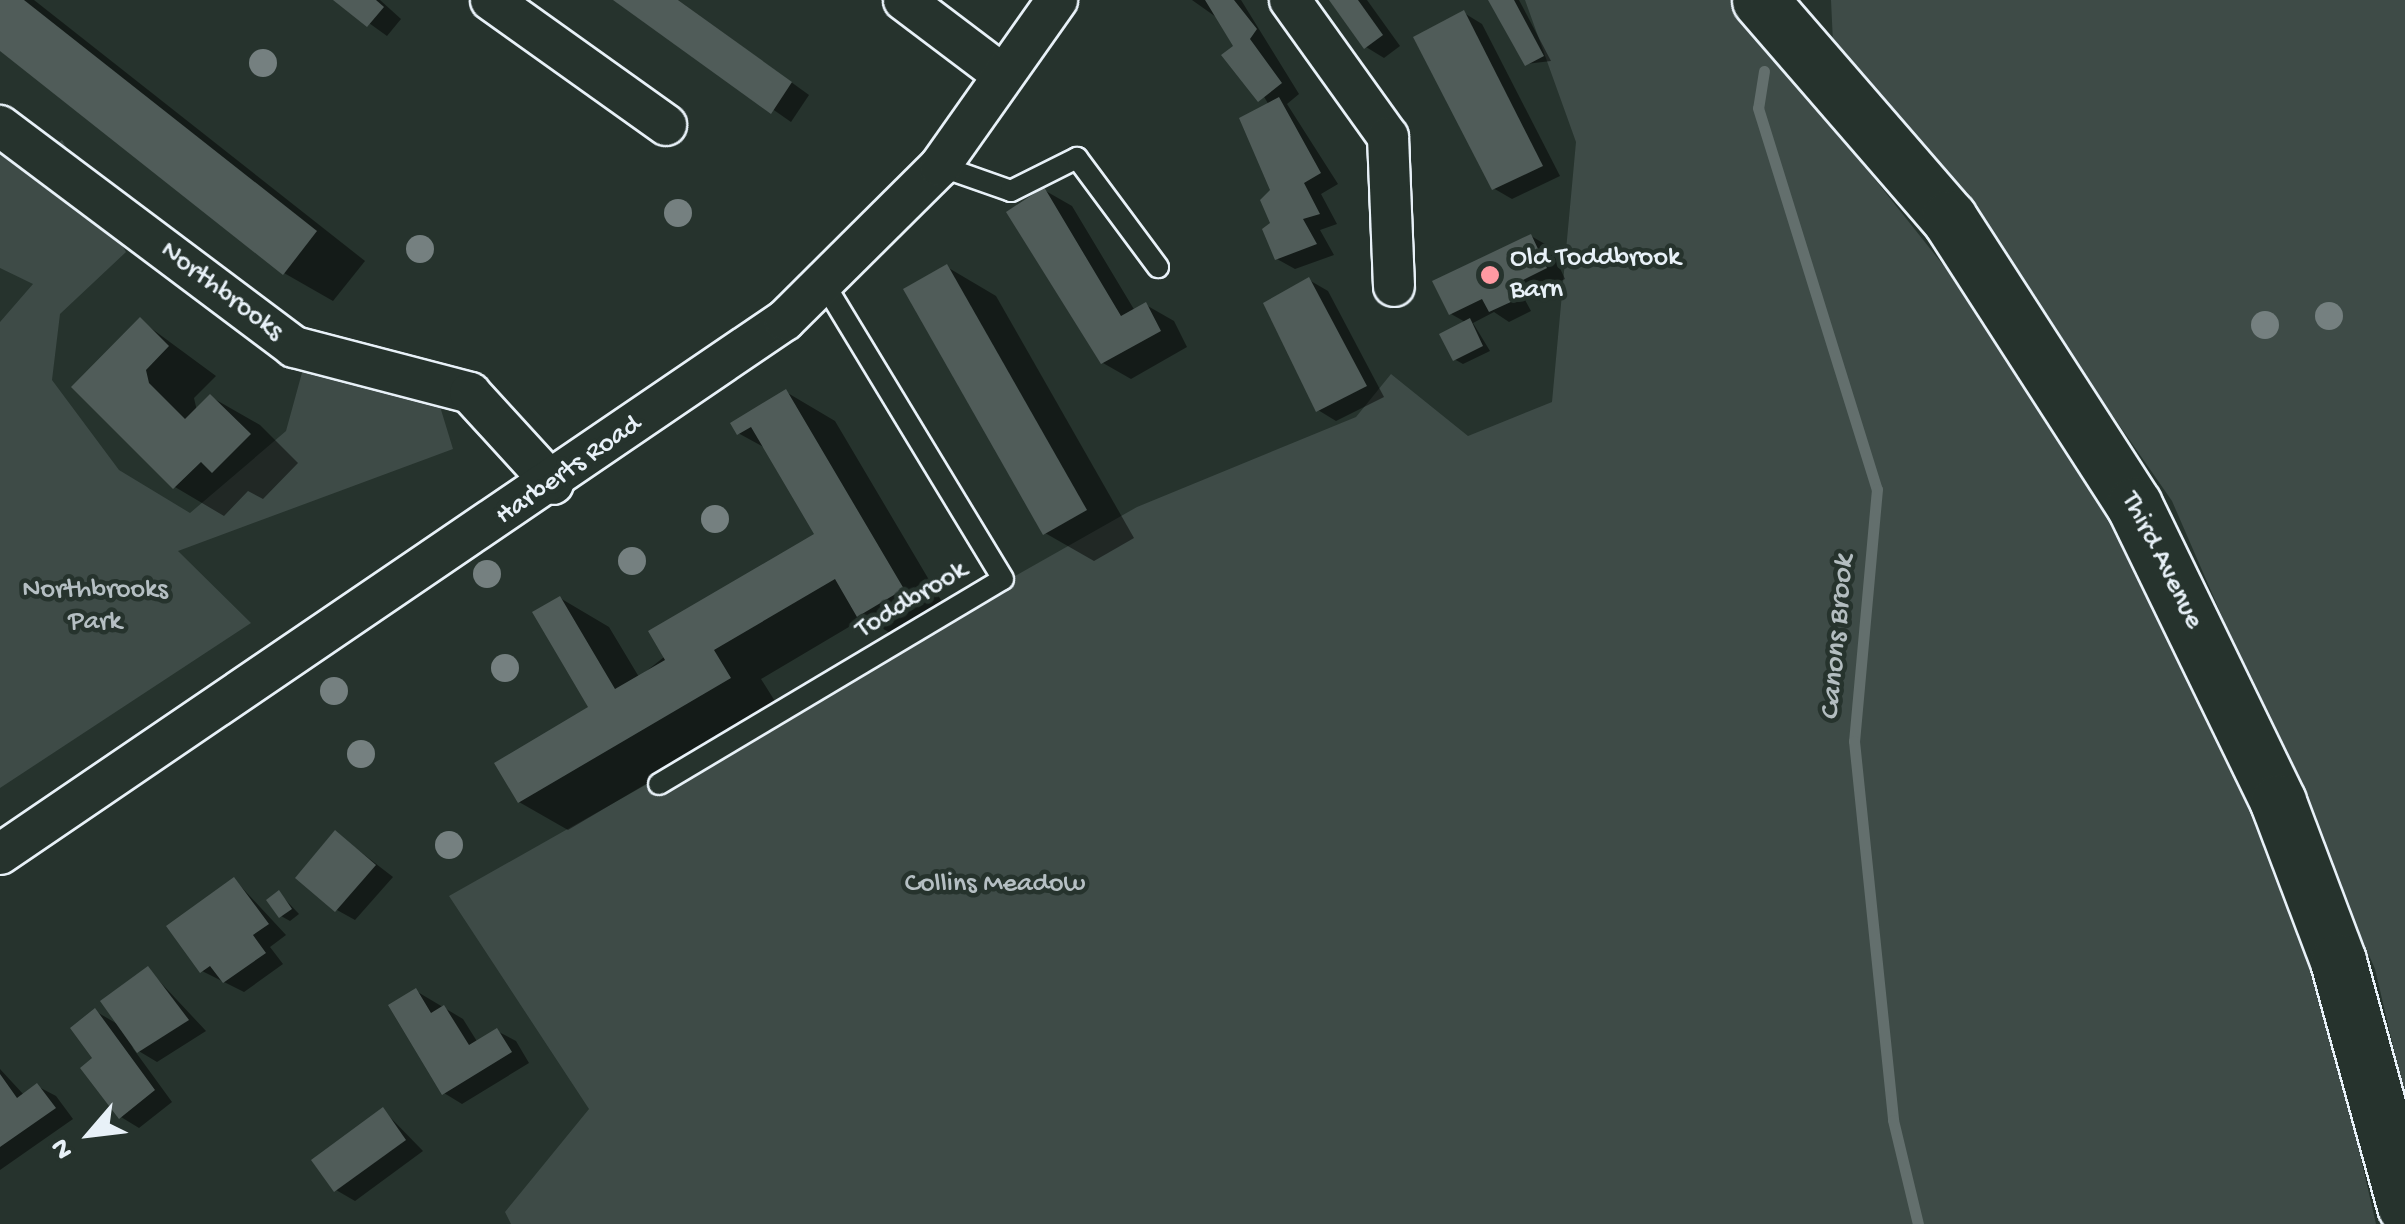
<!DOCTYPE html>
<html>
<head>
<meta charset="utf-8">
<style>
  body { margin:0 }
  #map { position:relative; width:2405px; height:1224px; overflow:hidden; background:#26332d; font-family:"Gochi Hand",sans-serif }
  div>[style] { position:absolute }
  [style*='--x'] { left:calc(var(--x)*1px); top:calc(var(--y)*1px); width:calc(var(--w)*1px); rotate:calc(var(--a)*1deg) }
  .green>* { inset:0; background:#3e4b47 }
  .shadow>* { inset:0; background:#0007 }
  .stream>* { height:11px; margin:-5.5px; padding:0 5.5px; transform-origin:5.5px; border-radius:5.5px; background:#636f6d }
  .building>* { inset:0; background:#505c59 }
  .roads { filter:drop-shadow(2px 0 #e8f1f8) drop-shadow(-2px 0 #e8f1f8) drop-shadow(0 2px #e8f1f8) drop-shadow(0 -2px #e8f1f8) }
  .lane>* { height:20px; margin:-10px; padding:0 10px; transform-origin:10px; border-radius:10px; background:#26332d }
  .street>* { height:40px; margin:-20px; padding:0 20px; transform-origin:20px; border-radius:20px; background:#26332d }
  .primary>* { height:55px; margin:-27.5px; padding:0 27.5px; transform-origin:27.5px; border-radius:27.5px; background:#26332d }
  .trees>* { width:28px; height:28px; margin:-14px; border-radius:50%; background:#758080 }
  .dots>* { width:28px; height:28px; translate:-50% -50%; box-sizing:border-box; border:5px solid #26332d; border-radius:50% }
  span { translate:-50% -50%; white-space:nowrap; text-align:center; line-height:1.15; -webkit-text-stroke:9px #26332d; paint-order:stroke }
  .poi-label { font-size:28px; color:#e8f1f8 }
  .left { translate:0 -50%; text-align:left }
  .street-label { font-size:28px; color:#e8f1f8 }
  .park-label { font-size:28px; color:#b5bfc3 }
  .water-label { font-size:30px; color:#b3bdc0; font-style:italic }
  .north { position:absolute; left:40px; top:1084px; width:100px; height:100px; -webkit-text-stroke:8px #26332d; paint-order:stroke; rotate:242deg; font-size:28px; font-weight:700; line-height:40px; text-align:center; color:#e8f1f8 }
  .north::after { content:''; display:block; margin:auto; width:35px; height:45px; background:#e8f1f8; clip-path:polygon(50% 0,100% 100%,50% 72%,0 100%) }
</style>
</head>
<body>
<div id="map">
  <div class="green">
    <i style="clip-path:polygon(1525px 0,1732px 0,1987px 320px,2125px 529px,2218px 711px,2321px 985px,2376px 1224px,511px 1224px,505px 1212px,589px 1109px,449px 896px,1137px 507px,1356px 417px,1391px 374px,1468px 436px,1552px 402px,1576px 142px)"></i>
    <i style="clip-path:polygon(1831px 0,2405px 0,2405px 1097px,2375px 969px,2172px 501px,1957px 192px,1833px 43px)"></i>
    <i style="clip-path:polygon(62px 140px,126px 252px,60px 314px,52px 380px,119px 470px,190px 513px,286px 431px,303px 369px,431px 377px,453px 449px,178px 551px,251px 623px,0 788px,0 322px,33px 284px,0 268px,0 150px,28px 162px)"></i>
  </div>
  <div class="shadow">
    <i style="clip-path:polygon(0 0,34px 0,365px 261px,333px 301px,284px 273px,0 48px)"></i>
    <i style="clip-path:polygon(337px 0,380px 0,401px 19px,387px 36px)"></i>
    <i style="clip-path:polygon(617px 0,678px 0,809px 95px,791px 122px)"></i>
    <i style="clip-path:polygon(1192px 0,1241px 0,1299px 94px,1287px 104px,1338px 184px,1321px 194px,1337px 224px,1320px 230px,1334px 255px,1295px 269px,1277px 259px,1269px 105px,1216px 17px)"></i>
    <i style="clip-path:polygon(1332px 0,1367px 0,1400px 46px,1384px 58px,1366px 47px)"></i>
    <i style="clip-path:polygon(1491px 0,1519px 0,1551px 61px,1526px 64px)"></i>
    <i style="clip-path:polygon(1464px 13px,1482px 24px,1560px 176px,1512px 199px,1493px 188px)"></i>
    <i style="clip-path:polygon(1044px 190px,1072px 206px,1135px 311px,1146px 305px,1174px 321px,1187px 347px,1131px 379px,1103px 363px)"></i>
    <i style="clip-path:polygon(1531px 236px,1550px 247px,1565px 279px,1524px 298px,1531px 311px,1509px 322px,1494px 312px,1473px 323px,1490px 351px,1463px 364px,1454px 359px,1467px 323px,1451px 314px)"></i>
    <i style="clip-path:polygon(947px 267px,996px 296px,1134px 538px,1094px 561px,1045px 533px)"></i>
    <i style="clip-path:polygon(1309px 280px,1328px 291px,1384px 397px,1336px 421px,1318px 410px)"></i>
    <i style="clip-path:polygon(140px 320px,216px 376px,194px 398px,197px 411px,211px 397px,260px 425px,298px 463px,263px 499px,248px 491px,224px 516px,175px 487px,74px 387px)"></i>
    <i style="clip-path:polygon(786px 392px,835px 421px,951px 617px,908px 643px,864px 618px,761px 679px,778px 706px,568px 830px,519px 802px,592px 708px,560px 598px,609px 627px,639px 677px,817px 535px,767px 449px,738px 433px)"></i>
    <i style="clip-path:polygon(336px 833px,393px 877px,355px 920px,337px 910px)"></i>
    <i style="clip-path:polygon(234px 879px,286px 935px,270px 947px,283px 964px,244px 992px,202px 971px)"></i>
    <i style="clip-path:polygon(279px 893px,299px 914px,290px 921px,281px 916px)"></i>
    <i style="clip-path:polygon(148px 969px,206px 1031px,157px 1062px,132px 1047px,172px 1102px,139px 1128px,121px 1117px,96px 1059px,95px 1011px,121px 1026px)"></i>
    <i style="clip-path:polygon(416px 991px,463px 1019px,478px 1043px,497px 1031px,516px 1041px,529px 1063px,462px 1104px,444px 1093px)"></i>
    <i style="clip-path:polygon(0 1069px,24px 1095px,37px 1086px,56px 1096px,73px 1119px,0 1170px)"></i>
    <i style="clip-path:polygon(383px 1110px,423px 1151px,355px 1201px,336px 1190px)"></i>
  </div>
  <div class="stream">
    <i style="--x:1764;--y:71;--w:37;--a:99"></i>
    <i style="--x:1758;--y:108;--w:399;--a:72.7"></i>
    <i style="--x:1877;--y:489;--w:253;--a:95.2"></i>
    <i style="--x:1854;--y:741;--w:381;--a:84.1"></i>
    <i style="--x:1893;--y:1120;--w:107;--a:76.5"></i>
  </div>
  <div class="building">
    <i style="clip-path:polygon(0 0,24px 0,317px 231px,283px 275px,0 51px)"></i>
    <i style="clip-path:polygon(333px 0,376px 0,384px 7px,367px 27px)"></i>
    <i style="clip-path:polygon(613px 0,678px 0,792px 82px,771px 114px)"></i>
    <i style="clip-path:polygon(1205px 0,1234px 0,1257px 29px,1250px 39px,1282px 83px,1258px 102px,1221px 55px,1233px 46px)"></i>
    <i style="clip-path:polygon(1329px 0,1358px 0,1383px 35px,1364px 49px)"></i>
    <i style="clip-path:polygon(1488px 0,1514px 0,1544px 56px,1525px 66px)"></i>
    <i style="clip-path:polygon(1464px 10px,1543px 166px,1492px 190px,1413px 37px)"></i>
    <i style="clip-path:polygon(1279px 97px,1321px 173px,1304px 183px,1320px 214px,1303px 219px,1317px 244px,1275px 260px,1262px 229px,1270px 223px,1260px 200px,1270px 190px,1239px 118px)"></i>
    <i style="clip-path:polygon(1044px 187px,1121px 316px,1146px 302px,1161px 331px,1101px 364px,1006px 212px)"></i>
    <i style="clip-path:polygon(1531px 234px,1547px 268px,1507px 288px,1513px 301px,1489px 312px,1482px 299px,1449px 315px,1432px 281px)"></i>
    <i style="clip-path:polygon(947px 264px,1087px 510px,1043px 535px,903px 289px)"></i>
    <i style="clip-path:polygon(1309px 277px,1367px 386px,1316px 412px,1263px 303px)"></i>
    <i style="clip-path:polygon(140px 317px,169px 346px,146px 370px,149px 383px,185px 419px,210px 394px,251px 434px,212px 473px,201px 462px,173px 489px,71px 387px)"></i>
    <i style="clip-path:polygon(1470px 318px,1483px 346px,1453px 361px,1439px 334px)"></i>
    <i style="clip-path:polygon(786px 389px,904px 589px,857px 617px,835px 579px,714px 650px,731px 678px,518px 803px,494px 763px,588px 707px,532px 612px,560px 596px,615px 689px,665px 660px,648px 631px,814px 534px,751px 427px,737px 435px,730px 423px)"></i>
    <i style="clip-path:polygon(335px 830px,376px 865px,335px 912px,295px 878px)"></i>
    <i style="clip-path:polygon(234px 877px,269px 924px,253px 935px,266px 953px,223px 983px,210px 966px,200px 973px,166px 926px)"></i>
    <i style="clip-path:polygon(279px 890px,292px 909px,279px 918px,266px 900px)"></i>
    <i style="clip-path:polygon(148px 966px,189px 1020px,137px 1053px,100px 1001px)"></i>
    <i style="clip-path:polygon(416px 988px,431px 1013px,444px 1005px,469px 1045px,497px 1028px,512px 1052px,442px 1095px,388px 1005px)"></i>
    <i style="clip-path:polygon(95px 1008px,155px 1090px,119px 1119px,80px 1068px,92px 1058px,70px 1028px)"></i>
    <i style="clip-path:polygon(0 1074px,17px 1098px,37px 1083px,56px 1108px,0 1147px)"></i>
    <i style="clip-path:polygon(383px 1107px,406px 1140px,334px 1192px,311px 1160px)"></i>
  </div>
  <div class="roads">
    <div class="lane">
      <i style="--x:940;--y:166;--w:75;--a:19.4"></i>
      <i style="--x:1011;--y:191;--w:74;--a:-26.6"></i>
      <i style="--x:1077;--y:158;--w:136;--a:53.4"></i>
      <i style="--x:659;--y:784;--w:400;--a:-30.8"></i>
      <i style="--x:1003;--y:579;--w:344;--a:-121.2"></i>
    </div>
    <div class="street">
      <i style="--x:491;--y:0;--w:215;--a:35.5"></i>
      <i style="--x:904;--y:0;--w:124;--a:37.1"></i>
      <i style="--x:1290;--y:0;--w:168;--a:54.4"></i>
      <i style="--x:1388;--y:137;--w:149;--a:87.7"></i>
      <i style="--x:0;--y:126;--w:368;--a:36.9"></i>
      <i style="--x:294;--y:347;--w:182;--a:14.6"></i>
      <i style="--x:470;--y:393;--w:123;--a:47.6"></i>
      <i style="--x:0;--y:854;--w:949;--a:-34.23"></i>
      <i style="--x:785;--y:320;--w:218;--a:-44.8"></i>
      <i style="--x:940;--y:166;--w:203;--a:-54.8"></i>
    </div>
    <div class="primary">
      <i style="--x:1760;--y:0;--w:289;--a:49.1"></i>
      <i style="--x:1949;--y:218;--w:341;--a:57.2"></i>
      <i style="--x:2134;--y:505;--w:330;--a:64.1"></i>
      <i style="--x:2278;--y:802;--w:170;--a:69.3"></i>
      <i style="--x:2338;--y:961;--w:254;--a:74.7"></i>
    </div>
  </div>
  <div class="trees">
    <i style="left:263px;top:63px"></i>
    <i style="left:678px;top:213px"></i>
    <i style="left:420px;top:249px"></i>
    <i style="left:2329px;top:316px"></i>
    <i style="left:2265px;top:325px"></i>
    <i style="left:715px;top:519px"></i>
    <i style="left:632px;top:561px"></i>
    <i style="left:487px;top:574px"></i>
    <i style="left:505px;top:668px"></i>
    <i style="left:334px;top:691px"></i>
    <i style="left:361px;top:754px"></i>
    <i style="left:449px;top:845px"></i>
  </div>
  <div class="dots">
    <i style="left:1490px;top:275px;background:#ff9aa2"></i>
  </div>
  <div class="poi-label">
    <span class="left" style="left:1510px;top:275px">Old Toddbrook<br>Barn</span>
  </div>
  <div class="street-label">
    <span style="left:221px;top:292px;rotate:37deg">Northbrooks</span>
    <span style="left:569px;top:471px;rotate:-35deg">Harberts Road</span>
    <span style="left:2161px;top:561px;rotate:63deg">Third Avenue</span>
    <span style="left:912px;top:601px;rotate:-31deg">Toddbrook</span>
  </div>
  <div class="park-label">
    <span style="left:95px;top:607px">Northbrooks<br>Park</span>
    <span style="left:995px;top:885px">Collins Meadow</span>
  </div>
  <div class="water-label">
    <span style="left:1839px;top:638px;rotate:-85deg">Canons Brook</span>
  </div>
  <div class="north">N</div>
</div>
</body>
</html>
